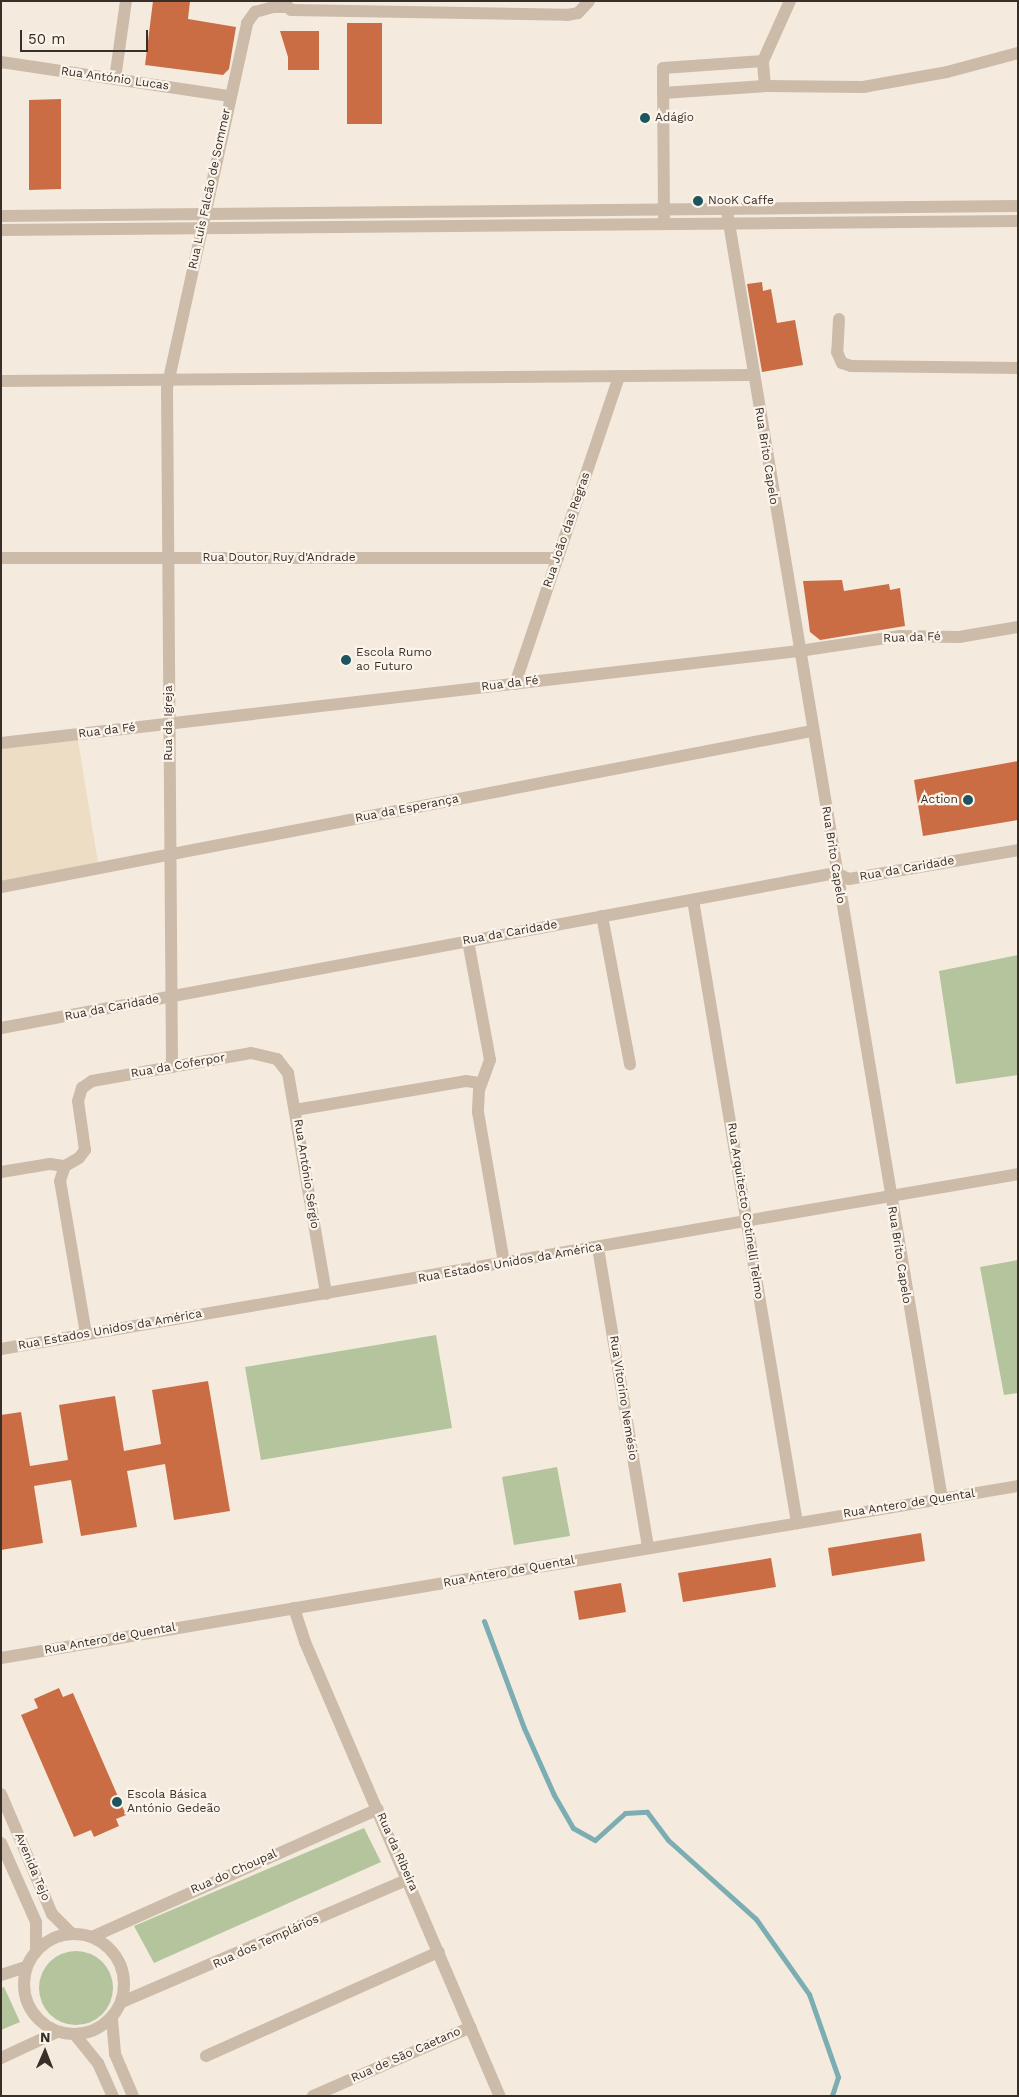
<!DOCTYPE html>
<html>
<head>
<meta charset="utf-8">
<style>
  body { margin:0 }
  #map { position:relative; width:1019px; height:2097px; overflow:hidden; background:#f4ebde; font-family:"Work Sans",sans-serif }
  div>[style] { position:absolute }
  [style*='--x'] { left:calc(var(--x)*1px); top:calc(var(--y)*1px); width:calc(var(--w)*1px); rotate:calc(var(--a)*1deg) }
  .green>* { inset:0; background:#b4c49d }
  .round { border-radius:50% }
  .plaza>* { inset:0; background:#ecddc4 }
  .stream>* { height:5px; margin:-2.5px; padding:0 2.5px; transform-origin:2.5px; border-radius:2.5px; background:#7badb2 }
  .building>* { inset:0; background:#cb6d44 }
  .minor>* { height:12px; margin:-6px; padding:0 6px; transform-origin:6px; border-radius:6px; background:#cdbba9 }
  .minor>.ring { margin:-6px; padding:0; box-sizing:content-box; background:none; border:12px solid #cdbba9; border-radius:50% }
  .dots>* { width:14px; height:14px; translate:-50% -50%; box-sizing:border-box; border:2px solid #fbf4eb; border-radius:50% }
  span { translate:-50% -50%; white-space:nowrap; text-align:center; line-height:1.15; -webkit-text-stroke:4.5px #fbf4eb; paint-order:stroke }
  .street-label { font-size:12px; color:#392f29 }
  .poi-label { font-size:12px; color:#392f29 }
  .left { translate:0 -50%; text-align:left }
  .right { translate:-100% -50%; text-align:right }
  .frame { position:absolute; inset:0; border:2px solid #392f29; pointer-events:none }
  .north { position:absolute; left:20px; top:2027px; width:50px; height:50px; -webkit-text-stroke:4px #fbf4eb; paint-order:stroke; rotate:1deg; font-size:14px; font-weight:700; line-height:20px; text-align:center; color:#392f29 }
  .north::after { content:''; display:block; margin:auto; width:18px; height:22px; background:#392f29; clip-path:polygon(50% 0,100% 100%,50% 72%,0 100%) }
  .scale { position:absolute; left:20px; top:30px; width:128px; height:22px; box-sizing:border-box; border:2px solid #392f29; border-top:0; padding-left:6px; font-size:15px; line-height:18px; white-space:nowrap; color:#392f29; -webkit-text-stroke:4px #fbf4eb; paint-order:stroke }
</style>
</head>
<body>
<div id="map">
  <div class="green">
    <i style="clip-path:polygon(1018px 955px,1018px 1075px,956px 1084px,939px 971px)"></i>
    <i style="clip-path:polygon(1018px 1260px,1018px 1393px,1004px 1395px,980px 1267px)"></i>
    <i style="clip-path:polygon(436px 1335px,452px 1428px,261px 1460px,245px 1367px)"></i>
    <i style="clip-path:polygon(557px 1467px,570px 1536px,514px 1545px,502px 1477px)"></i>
    <i style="clip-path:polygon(364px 1828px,381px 1862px,154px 1963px,134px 1926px)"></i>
    <i class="round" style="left:39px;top:1951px;width:74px;height:74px"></i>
    <i style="clip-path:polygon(4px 1987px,20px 2022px,1px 2030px,1px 1988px)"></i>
  </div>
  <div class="plaza">
    <i style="clip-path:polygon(77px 735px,99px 868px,1px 887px,1px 743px)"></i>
  </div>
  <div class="stream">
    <i style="--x:484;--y:1621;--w:114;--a:69.5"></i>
    <i style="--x:524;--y:1728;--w:73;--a:65.9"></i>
    <i style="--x:554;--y:1795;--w:38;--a:60"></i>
    <i style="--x:573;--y:1828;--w:25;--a:29"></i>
    <i style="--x:595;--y:1840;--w:40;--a:-42"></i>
    <i style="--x:625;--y:1813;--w:22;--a:-3"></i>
    <i style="--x:647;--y:1812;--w:35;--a:53"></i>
    <i style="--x:668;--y:1840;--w:118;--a:41.9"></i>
    <i style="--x:756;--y:1919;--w:92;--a:54.8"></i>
    <i style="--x:809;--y:1994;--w:88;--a:70.7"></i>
    <i style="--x:838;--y:2077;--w:20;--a:108"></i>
  </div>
  <div class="building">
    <i style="clip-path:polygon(153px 1px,190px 1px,188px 19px,236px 27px,229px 69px,223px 75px,145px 65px)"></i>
    <i style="clip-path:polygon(347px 23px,382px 23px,382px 124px,347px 124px)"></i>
    <i style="clip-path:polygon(280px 31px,319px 31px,319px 70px,288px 70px,288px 57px)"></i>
    <i style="clip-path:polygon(61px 99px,61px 189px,29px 190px,29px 100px)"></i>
    <i style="clip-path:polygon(762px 282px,763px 291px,771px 289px,777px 323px,795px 320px,803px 365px,762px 372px,747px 284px)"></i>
    <i style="clip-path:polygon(842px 580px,844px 591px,889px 584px,890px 590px,900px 588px,905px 626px,820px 640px,810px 632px,803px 581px)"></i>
    <i style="clip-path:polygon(1018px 761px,1018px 820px,923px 836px,914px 780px)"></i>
    <i style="clip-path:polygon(208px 1381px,230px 1511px,174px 1520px,165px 1464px,127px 1471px,137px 1527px,81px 1536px,71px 1480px,34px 1486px,43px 1543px,1px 1550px,1px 1415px,21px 1412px,30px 1466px,68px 1460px,59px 1405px,115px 1396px,124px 1451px,161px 1444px,152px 1390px)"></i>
    <i style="clip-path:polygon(921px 1533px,925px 1561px,832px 1576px,828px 1548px)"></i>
    <i style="clip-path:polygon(771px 1558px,776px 1587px,683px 1602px,678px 1573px)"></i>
    <i style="clip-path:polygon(621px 1583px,626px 1612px,579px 1620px,574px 1591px)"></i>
    <i style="clip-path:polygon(59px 1688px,63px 1697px,73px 1693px,126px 1815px,116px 1819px,119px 1826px,94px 1837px,91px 1830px,74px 1837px,21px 1715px,38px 1708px,34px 1699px)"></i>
  </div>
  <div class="minor">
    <i style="--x:1;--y:62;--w:231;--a:8.5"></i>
    <i style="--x:115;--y:79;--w:79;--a:-82"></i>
    <i style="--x:765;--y:86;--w:98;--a:0.6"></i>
    <i style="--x:863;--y:87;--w:85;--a:-10.1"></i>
    <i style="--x:947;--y:72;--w:73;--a:-15"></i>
    <i style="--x:663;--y:93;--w:102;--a:-3.9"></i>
    <i style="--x:765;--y:86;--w:25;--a:-95"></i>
    <i style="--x:763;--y:61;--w:66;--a:-65.8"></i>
    <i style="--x:727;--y:211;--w:1306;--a:80.52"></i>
    <i style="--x:1;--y:216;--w:1017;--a:-0.56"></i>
    <i style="--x:664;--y:219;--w:151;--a:-90.4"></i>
    <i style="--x:663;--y:68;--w:100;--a:-4"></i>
    <i style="--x:1;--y:230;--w:1017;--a:-0.51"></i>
    <i style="--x:839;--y:319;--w:33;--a:93"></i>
    <i style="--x:837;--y:352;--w:12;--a:66"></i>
    <i style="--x:842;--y:363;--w:9;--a:18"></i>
    <i style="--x:851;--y:366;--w:167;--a:0.7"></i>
    <i style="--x:1;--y:381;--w:752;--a:-0.46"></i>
    <i style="--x:1;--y:558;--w:557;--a:0"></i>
    <i style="--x:515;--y:684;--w:325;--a:-71.3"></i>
    <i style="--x:1;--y:743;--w:803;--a:-6.58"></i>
    <i style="--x:799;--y:651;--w:101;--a:-8.5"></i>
    <i style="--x:899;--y:636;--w:60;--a:1"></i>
    <i style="--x:959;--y:637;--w:60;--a:-9.6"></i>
    <i style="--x:1;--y:887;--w:826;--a:-10.89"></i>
    <i style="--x:693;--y:900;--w:632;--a:80.52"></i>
    <i style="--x:602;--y:916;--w:151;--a:79.3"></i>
    <i style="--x:468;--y:941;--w:121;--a:79.5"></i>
    <i style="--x:490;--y:1060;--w:32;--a:110"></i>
    <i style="--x:479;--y:1090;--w:22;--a:93"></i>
    <i style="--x:478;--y:1112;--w:153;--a:80.2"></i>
    <i style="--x:1;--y:1028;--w:849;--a:-10.52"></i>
    <i style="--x:836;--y:873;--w:14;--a:25"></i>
    <i style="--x:849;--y:879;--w:171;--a:-9.7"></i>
    <i style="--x:172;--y:1067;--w:679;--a:-90.42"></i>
    <i style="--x:167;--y:388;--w:374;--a:-77.6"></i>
    <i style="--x:247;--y:23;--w:14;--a:-54"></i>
    <i style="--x:255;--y:12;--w:20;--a:-15"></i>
    <i style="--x:274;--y:7;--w:14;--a:0"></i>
    <i style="--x:288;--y:7;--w:4;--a:45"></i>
    <i style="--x:291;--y:10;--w:276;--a:1"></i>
    <i style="--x:567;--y:15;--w:11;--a:-10"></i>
    <i style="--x:578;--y:13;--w:16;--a:-47"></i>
    <i style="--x:295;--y:1110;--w:173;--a:-9.6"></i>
    <i style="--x:466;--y:1081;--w:15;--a:8"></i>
    <i style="--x:1;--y:1172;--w:50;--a:-9.3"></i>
    <i style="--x:50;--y:1164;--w:15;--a:8"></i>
    <i style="--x:598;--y:1248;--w:304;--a:80.5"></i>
    <i style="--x:86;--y:1334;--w:155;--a:-99.6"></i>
    <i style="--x:60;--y:1181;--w:16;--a:-72"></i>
    <i style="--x:65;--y:1166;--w:16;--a:-30"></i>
    <i style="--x:79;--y:1158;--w:10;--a:-53"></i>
    <i style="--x:85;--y:1150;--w:49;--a:-98.1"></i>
    <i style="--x:78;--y:1101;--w:14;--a:-73"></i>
    <i style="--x:82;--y:1088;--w:12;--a:-35"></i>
    <i style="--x:92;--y:1081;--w:161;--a:-10"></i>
    <i style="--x:251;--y:1053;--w:27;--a:13"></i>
    <i style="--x:277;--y:1059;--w:18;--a:52"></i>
    <i style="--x:288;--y:1073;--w:224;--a:80.2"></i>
    <i style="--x:1;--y:1349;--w:1032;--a:-9.76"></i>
    <i style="--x:294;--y:1608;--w:36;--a:72"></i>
    <i style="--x:305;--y:1642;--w:494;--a:66.8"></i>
    <i style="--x:1;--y:1658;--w:1031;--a:-9.6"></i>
    <i style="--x:1;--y:1794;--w:130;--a:67"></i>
    <i style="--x:52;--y:1914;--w:28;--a:45"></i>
    <i style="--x:1;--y:1843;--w:86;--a:66.1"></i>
    <i style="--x:36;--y:1922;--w:28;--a:90"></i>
    <i class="ring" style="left:24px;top:1934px;width:88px;height:88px"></i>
    <i style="--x:92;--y:1937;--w:313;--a:-24.1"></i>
    <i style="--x:1;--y:1975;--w:26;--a:-18"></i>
    <i style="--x:122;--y:2002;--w:312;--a:-23.2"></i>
    <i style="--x:112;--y:2019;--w:35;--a:85"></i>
    <i style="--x:115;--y:2054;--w:46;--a:66.8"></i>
    <i style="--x:76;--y:2036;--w:35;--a:51"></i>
    <i style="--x:98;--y:2063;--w:36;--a:66"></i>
    <i style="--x:206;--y:2056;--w:255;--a:-24.1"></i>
    <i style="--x:1;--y:2058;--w:62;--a:-24.9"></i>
    <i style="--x:313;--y:2096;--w:172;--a:-23.6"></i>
  </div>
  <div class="dots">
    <i style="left:645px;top:118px;background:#1c555d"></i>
    <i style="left:698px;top:201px;background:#1c555d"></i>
    <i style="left:346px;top:660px;background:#1c555d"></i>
    <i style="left:968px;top:800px;background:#1c555d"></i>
    <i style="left:117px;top:1802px;background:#1c555d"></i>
  </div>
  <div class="street-label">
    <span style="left:115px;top:79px;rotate:8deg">Rua António Lucas</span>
    <span style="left:210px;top:189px;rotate:-78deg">Rua Luis Falcão de Sommer</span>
    <span style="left:766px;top:456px;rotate:81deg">Rua Brito Capelo</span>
    <span style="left:567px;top:530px;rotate:-71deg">Rua João das Regras</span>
    <span style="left:279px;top:558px">Rua Doutor Ruy d'Andrade</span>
    <span style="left:912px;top:638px;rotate:-2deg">Rua da Fé</span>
    <span style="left:510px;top:684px;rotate:-7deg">Rua da Fé</span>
    <span style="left:169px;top:723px;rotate:-90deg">Rua da Igreja</span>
    <span style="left:107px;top:731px;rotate:-7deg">Rua da Fé</span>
    <span style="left:407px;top:809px;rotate:-11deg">Rua da Esperança</span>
    <span style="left:833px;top:855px;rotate:81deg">Rua Brito Capelo</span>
    <span style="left:907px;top:869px;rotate:-10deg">Rua da Caridade</span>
    <span style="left:510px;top:933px;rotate:-10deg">Rua da Caridade</span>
    <span style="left:112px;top:1008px;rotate:-11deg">Rua da Caridade</span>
    <span style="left:178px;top:1066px;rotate:-10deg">Rua da Coferpor</span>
    <span style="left:306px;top:1174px;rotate:81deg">Rua António Sérgio</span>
    <span style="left:745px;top:1211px;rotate:81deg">Rua Arquitecto Cotinelli Telmo</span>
    <span style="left:899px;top:1255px;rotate:81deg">Rua Brito Capelo</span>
    <span style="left:510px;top:1263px;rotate:-10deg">Rua Estados Unidos da América</span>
    <span style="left:110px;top:1330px;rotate:-10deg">Rua Estados Unidos da América</span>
    <span style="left:623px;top:1398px;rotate:81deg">Rua Vitorino Nemésio</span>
    <span style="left:909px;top:1504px;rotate:-9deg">Rua Antero de Quental</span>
    <span style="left:509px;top:1572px;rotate:-10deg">Rua Antero de Quental</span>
    <span style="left:110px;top:1639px;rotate:-10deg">Rua Antero de Quental</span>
    <span style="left:397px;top:1852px;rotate:66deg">Rua da Ribeira</span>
    <span style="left:32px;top:1867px;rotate:67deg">Avenida Tejo</span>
    <span style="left:234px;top:1872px;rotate:-24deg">Rua do Choupal</span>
    <span style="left:266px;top:1942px;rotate:-24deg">Rua dos Templários</span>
    <span style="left:406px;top:2055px;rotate:-24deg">Rua de São Caetano</span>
  </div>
  <div class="poi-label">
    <span class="left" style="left:655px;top:118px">Adágio</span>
    <span class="left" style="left:708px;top:201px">NooK Caffe</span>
    <span class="left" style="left:356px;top:660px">Escola Rumo<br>ao Futuro</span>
    <span class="right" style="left:958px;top:800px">Action</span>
    <span class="left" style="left:127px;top:1802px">Escola Básica<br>António Gedeão</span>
  </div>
  <div class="frame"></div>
  <div class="north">N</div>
  <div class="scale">50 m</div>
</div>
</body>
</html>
